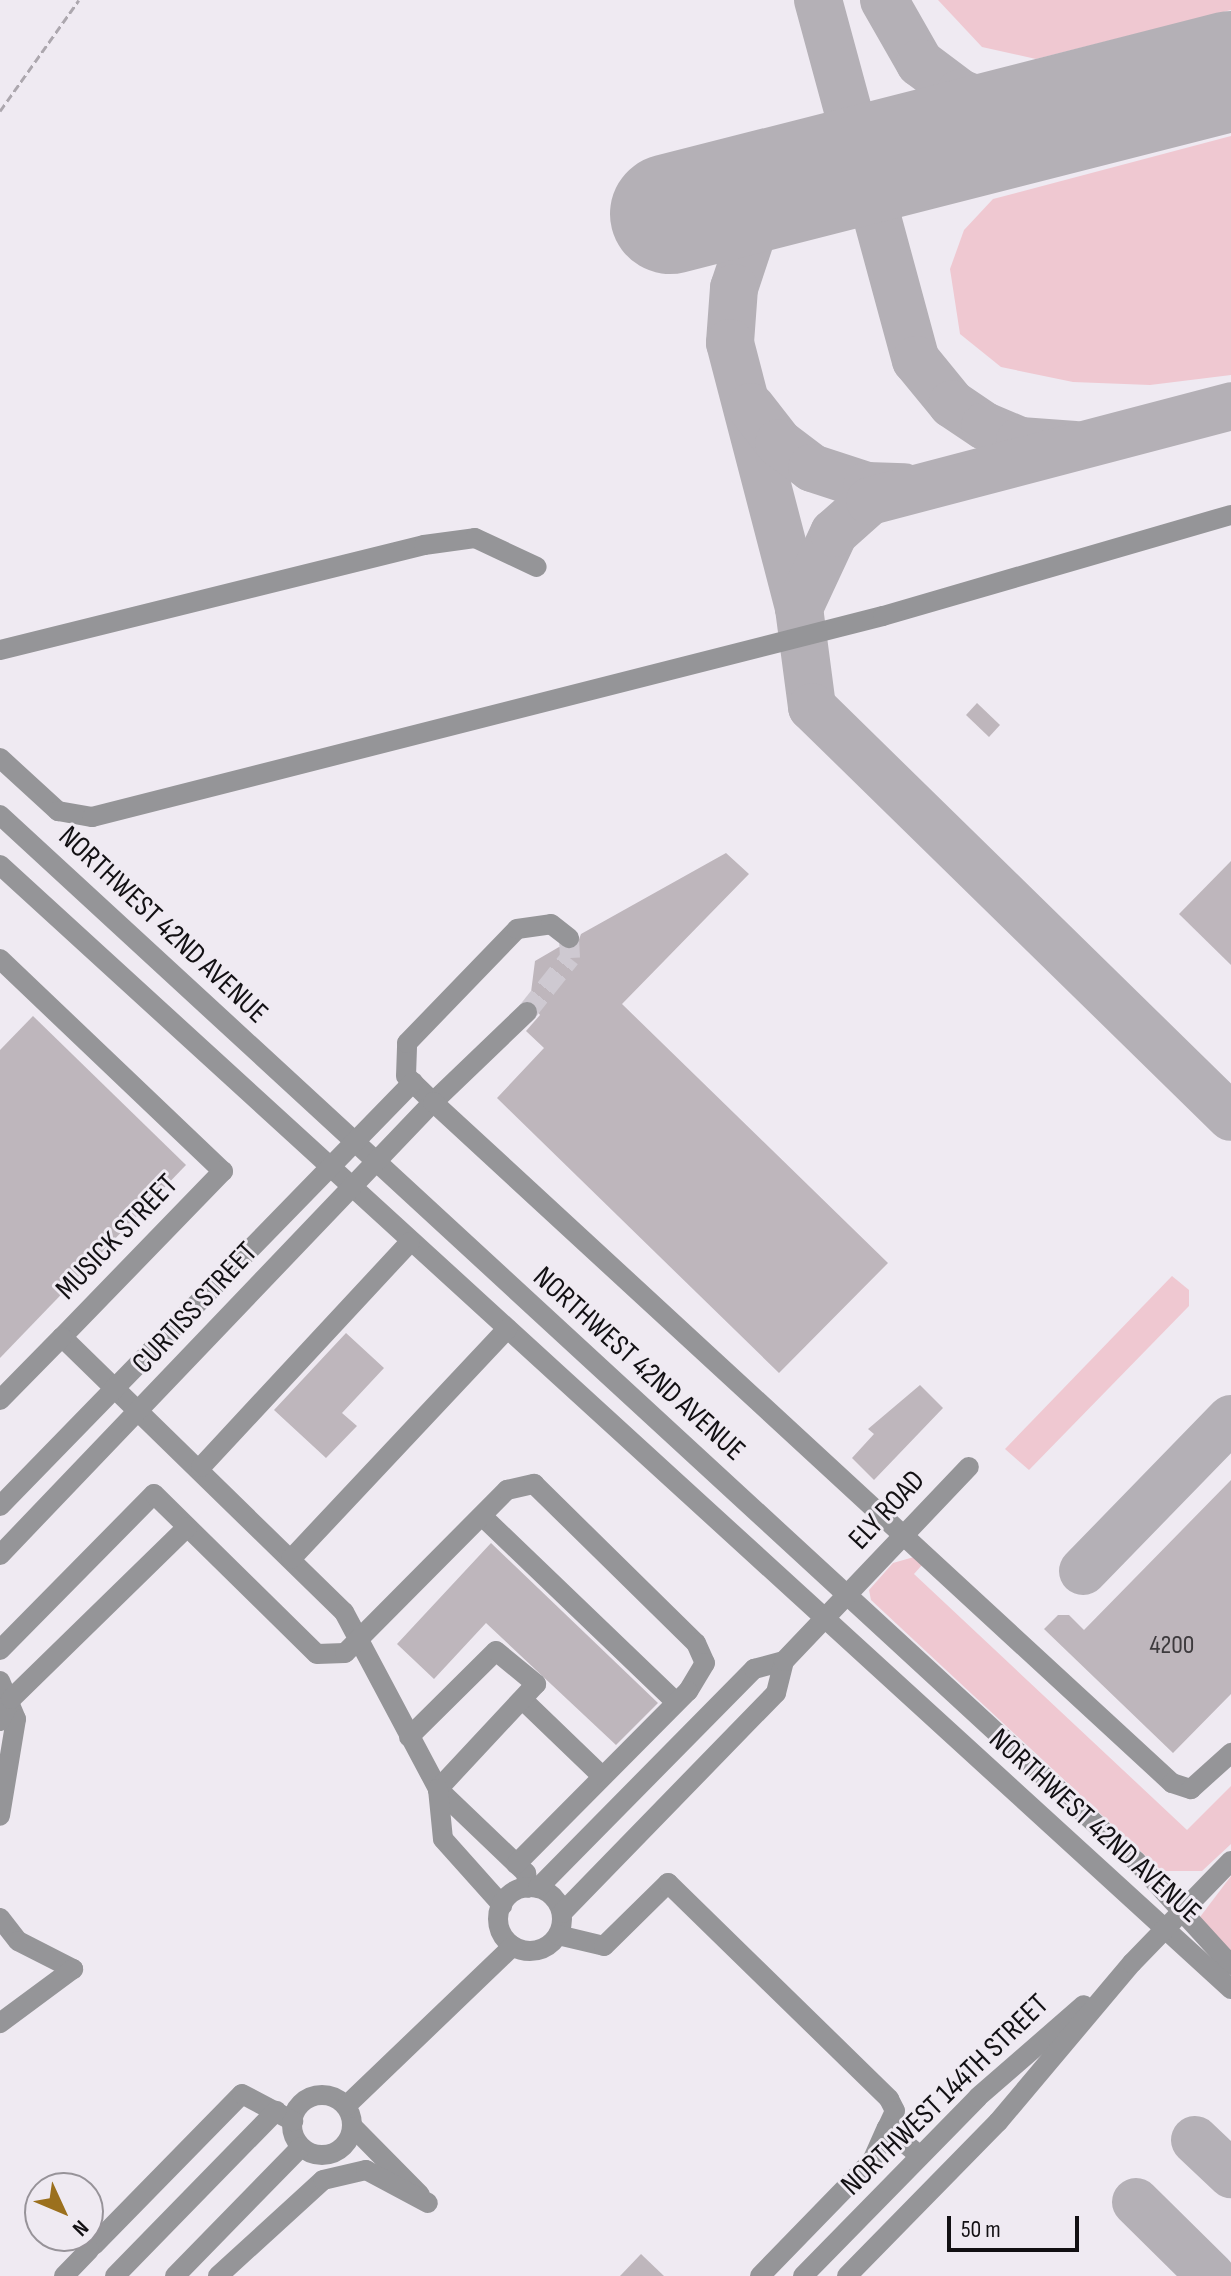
<!DOCTYPE html>
<html>
<head>
<meta charset="utf-8">
<style>
  body { margin:0 }
  #map { position:relative; width:1231px; height:2276px; overflow:hidden; background:#efeaf2; font-family:"Sofia Sans Condensed",sans-serif }
  div>[style] { position:absolute }
  [style*='--x'] { left:calc(var(--x)*1px); top:calc(var(--y)*1px); width:calc(var(--w)*1px); rotate:calc(var(--a)*1deg) }
  .green>* { inset:0; background:#efc8d1 }
  .taxiway>* { height:48px; margin:-24px; padding:0 24px; transform-origin:24px; border-radius:24px; background:#b4b0b6 }
  .runway>* { height:120px; margin:-60px; padding:0 60px; transform-origin:60px; border-radius:60px; background:#b4b0b6 }
  .building>* { inset:0; background:#beb6bc }
  .minor-tunnel>* { height:20px; margin-top:-10px; transform-origin:0; background:repeating-linear-gradient(90deg,#cec9d1 0 20px,transparent 0 30px) }
  .path>* { height:3px; margin-top:-1.5px; transform-origin:0; background:repeating-linear-gradient(90deg,#aca7ae 0 8px,transparent 0 12px) }
  .minor>* { height:20px; margin:-10px; padding:0 10px; transform-origin:10px; border-radius:10px; background:#959598 }
  .minor>.ring { margin:-10px; padding:0; box-sizing:content-box; background:none; border:20px solid #959598; border-radius:50% }
  span { translate:-50% -50%; white-space:nowrap; text-align:center; line-height:1.15; -webkit-text-stroke:6px #efeaf2; paint-order:stroke }
  .number-label { font-size:26px; color:#3d3a3d }
  .number-label span { -webkit-text-stroke-width:0 }
  .street-label { font-size:30px; color:#121013 }
  .north { position:absolute; left:24px; top:2172px; width:80px; height:80px; box-sizing:border-box; background:#efeaf2; border:2px solid #979399; border-radius:50%; rotate:134deg; font-size:22px; font-weight:700; line-height:32px; text-align:center; color:#121013 }
  .north::after { content:''; display:block; margin:auto; width:28px; height:36px; background:#9b701e; clip-path:polygon(50% 0,100% 100%,50% 72%,0 100%) }
  .scale { position:absolute; left:947px; top:2216px; width:132px; height:36px; box-sizing:border-box; border:4px solid #121013; border-top:0; padding-left:10px; font-size:24px; line-height:28px; white-space:nowrap; color:#121013; -webkit-text-stroke:6px #efeaf2; paint-order:stroke }
</style>
</head>
<body>
<div id="map">
  <div class="green">
    <i style="clip-path:polygon(938px 0,1231px 0,1231px 10px,1036px 59px,982px 47px)"></i>
    <i style="clip-path:polygon(1231px 136px,1231px 375px,1150px 385px,1073px 382px,1001px 367px,960px 334px,950px 269px,964px 230px,993px 199px)"></i>
    <i style="clip-path:polygon(1172px 1276px,1189px 1290px,1189px 1306px,1029px 1470px,1005px 1449px)"></i>
    <i style="clip-path:polygon(914px 1557px,922px 1565px,914px 1574px,1187px 1830px,1231px 1786px,1231px 1844px,1202px 1871px,1162px 1871px,871px 1600px,869px 1590px,893px 1563px)"></i>
    <i style="clip-path:polygon(1231px 1876px,1231px 1958px,1200px 1917px)"></i>
  </div>
  <div class="taxiway">
    <i style="--x:818;--y:0;--w:373;--a:74.8"></i>
    <i style="--x:916;--y:360;--w:57;--a:50.7"></i>
    <i style="--x:952;--y:404;--w:40;--a:34"></i>
    <i style="--x:985;--y:426;--w:38;--a:23"></i>
    <i style="--x:1020;--y:441;--w:55;--a:4.2"></i>
    <i style="--x:884;--y:0;--w:73;--a:60.3"></i>
    <i style="--x:920;--y:63;--w:50;--a:36.9"></i>
    <i style="--x:960;--y:93;--w:48;--a:21.8"></i>
    <i style="--x:1005;--y:111;--w:61;--a:1.9"></i>
    <i style="--x:767;--y:189;--w:104;--a:108.4"></i>
    <i style="--x:734;--y:288;--w:55;--a:94.2"></i>
    <i style="--x:730;--y:343;--w:274;--a:75.4"></i>
    <i style="--x:799;--y:608;--w:100;--a:82.5"></i>
    <i style="--x:812;--y:707;--w:586;--a:44.38"></i>
    <i style="--x:751;--y:407;--w:46;--a:52.1"></i>
    <i style="--x:779;--y:443;--w:41;--a:37.1"></i>
    <i style="--x:812;--y:468;--w:58;--a:18.1"></i>
    <i style="--x:867;--y:486;--w:37;--a:2"></i>
    <i style="--x:799;--y:608;--w:83;--a:-65"></i>
    <i style="--x:834;--y:533;--w:48;--a:-41.6"></i>
    <i style="--x:870;--y:501;--w:373;--a:-14.7"></i>
    <i style="--x:1083;--y:1571;--w:212;--a:-45.8"></i>
    <i style="--x:1195;--y:2140;--w:50;--a:43.4"></i>
    <i style="--x:1136;--y:2202;--w:105;--a:44.6"></i>
  </div>
  <div class="runway">
    <i style="--x:670;--y:214;--w:579;--a:-14.3"></i>
  </div>
  <div class="building">
    <i style="clip-path:polygon(977px 703px,1000px 725px,989px 737px,966px 715px)"></i>
    <i style="clip-path:polygon(726px 853px,749px 874px,622px 1004px,888px 1263px,779px 1373px,497px 1098px,544px 1048px,526px 1031px,540px 1015px,530px 1000px,535px 961px,559px 947px,575px 950px,581px 934px)"></i>
    <i style="clip-path:polygon(1231px 861px,1231px 965px,1179px 914px)"></i>
    <i style="clip-path:polygon(33px 1016px,186px 1165px,0 1358px,0 1050px)"></i>
    <i style="clip-path:polygon(346px 1333px,384px 1368px,342px 1413px,357px 1426px,326px 1458px,274px 1410px)"></i>
    <i style="clip-path:polygon(920px 1385px,943px 1408px,874px 1480px,852px 1458px,874px 1434px,868px 1429px)"></i>
    <i style="clip-path:polygon(1231px 1480px,1231px 1694px,1173px 1753px,1044px 1629px,1058px 1615px,1069px 1615px,1084px 1630px)"></i>
    <i style="clip-path:polygon(491px 1543px,658px 1703px,616px 1745px,486px 1623px,434px 1679px,397px 1644px)"></i>
    <i style="clip-path:polygon(641px 2254px,664px 2276px,620px 2276px)"></i>
  </div>
  <div class="minor-tunnel">
    <i style="--x:527;--y:1012;--w:69;--a:-51.5"></i>
    <i style="--x:570;--y:958;--w:20;--a:-93"></i>
  </div>
  <div class="path">
    <i style="--x:0;--y:111;--w:136;--a:-54.6"></i>
  </div>
  <div class="minor">
    <i style="--x:0;--y:650;--w:437;--a:-13.9"></i>
    <i style="--x:424;--y:545;--w:51;--a:-7.8"></i>
    <i style="--x:475;--y:538;--w:68;--a:25.1"></i>
    <i style="--x:0;--y:758;--w:79;--a:42.4"></i>
    <i style="--x:58;--y:811;--w:35;--a:10"></i>
    <i style="--x:92;--y:817;--w:816;--a:-14.26"></i>
    <i style="--x:883;--y:616;--w:362;--a:-16.2"></i>
    <i style="--x:0;--y:815;--w:1544;--a:42.64"></i>
    <i style="--x:1136;--y:1861;--w:141;--a:47.6"></i>
    <i style="--x:0;--y:865;--w:1667;--a:42.4"></i>
    <i style="--x:0;--y:959;--w:308;--a:43.6"></i>
    <i style="--x:223;--y:1171;--w:231;--a:134.1"></i>
    <i style="--x:62;--y:1337;--w:394;--a:44.3"></i>
    <i style="--x:344;--y:1612;--w:200;--a:62"></i>
    <i style="--x:438;--y:1789;--w:122;--a:43.7"></i>
    <i style="--x:526;--y:1873;--w:15;--a:82"></i>
    <i style="--x:527;--y:1012;--w:130;--a:136.2"></i>
    <i style="--x:433;--y:1102;--w:37;--a:-136"></i>
    <i style="--x:406;--y:1076;--w:33;--a:-88"></i>
    <i style="--x:407;--y:1043;--w:158;--a:-46"></i>
    <i style="--x:517;--y:929;--w:34;--a:-8"></i>
    <i style="--x:551;--y:924;--w:23;--a:38"></i>
    <i style="--x:0;--y:1400;--w:88;--a:-45.5"></i>
    <i style="--x:201;--y:1467;--w:307;--a:-47.1"></i>
    <i style="--x:0;--y:1506;--w:592;--a:-45.75"></i>
    <i style="--x:482;--y:1516;--w:269;--a:43.8"></i>
    <i style="--x:0;--y:1555;--w:627;--a:-46.29"></i>
    <i style="--x:433;--y:1102;--w:1005;--a:42.66"></i>
    <i style="--x:1172;--y:1783;--w:20;--a:18"></i>
    <i style="--x:1191;--y:1789;--w:54;--a:-42"></i>
    <i style="--x:291;--y:1559;--w:316;--a:-46.8"></i>
    <i style="--x:0;--y:1650;--w:219;--a:-45.4"></i>
    <i style="--x:154;--y:1494;--w:228;--a:44.5"></i>
    <i style="--x:317;--y:1654;--w:28;--a:-2"></i>
    <i style="--x:345;--y:1653;--w:230;--a:-45.2"></i>
    <i style="--x:507;--y:1490;--w:28;--a:-13"></i>
    <i style="--x:534;--y:1484;--w:227;--a:44.5"></i>
    <i style="--x:696;--y:1643;--w:22;--a:66"></i>
    <i style="--x:705;--y:1663;--w:33;--a:121"></i>
    <i style="--x:688;--y:1691;--w:244;--a:134.8"></i>
    <i style="--x:0;--y:1681;--w:41;--a:67.2"></i>
    <i style="--x:16;--y:1719;--w:98;--a:99.4"></i>
    <i style="--x:525;--y:1702;--w:107;--a:43.9"></i>
    <i style="--x:0;--y:1721;--w:25;--a:-63"></i>
    <i style="--x:11;--y:1699;--w:246;--a:-44.3"></i>
    <i style="--x:409;--y:1737;--w:122;--a:-44.7"></i>
    <i style="--x:496;--y:1651;--w:52;--a:39.5"></i>
    <i style="--x:536;--y:1684;--w:144;--a:133"></i>
    <i style="--x:438;--y:1789;--w:50;--a:84.3"></i>
    <i style="--x:443;--y:1839;--w:89;--a:48.2"></i>
    <i class="ring" style="left:498px;top:1887px;width:44px;height:44px"></i>
    <i style="--x:538;--y:1888;--w:308;--a:-45.4"></i>
    <i style="--x:754;--y:1669;--w:31;--a:-15"></i>
    <i style="--x:562;--y:1913;--w:307;--a:-45.8"></i>
    <i style="--x:776;--y:1693;--w:33;--a:-76"></i>
    <i style="--x:784;--y:1661;--w:268;--a:-46.4"></i>
    <i style="--x:0;--y:1918;--w:29;--a:52"></i>
    <i style="--x:18;--y:1941;--w:62;--a:27"></i>
    <i style="--x:73;--y:1969;--w:91;--a:143.5"></i>
    <i style="--x:558;--y:1935;--w:47;--a:13.4"></i>
    <i style="--x:604;--y:1946;--w:90;--a:-44.5"></i>
    <i style="--x:668;--y:1883;--w:309;--a:44.3"></i>
    <i style="--x:889;--y:2099;--w:13;--a:63"></i>
    <i style="--x:895;--y:2111;--w:19;--a:115"></i>
    <i style="--x:887;--y:2128;--w:43;--a:40.3"></i>
    <i class="ring" style="left:292px;top:2095px;width:40px;height:40px"></i>
    <i style="--x:346;--y:2106;--w:231;--a:-43.8"></i>
    <i style="--x:353;--y:2127;--w:95;--a:45.4"></i>
    <i style="--x:94;--y:2245;--w:211;--a:-45.6"></i>
    <i style="--x:242;--y:2094;--w:58;--a:27.9"></i>
    <i style="--x:64;--y:2276;--w:36;--a:-46"></i>
    <i style="--x:115;--y:2276;--w:231;--a:-45.7"></i>
    <i style="--x:175;--y:2276;--w:180;--a:-45.7"></i>
    <i style="--x:218;--y:2276;--w:142;--a:-42.4"></i>
    <i style="--x:323;--y:2180;--w:44;--a:-13.1"></i>
    <i style="--x:366;--y:2170;--w:70;--a:28"></i>
    <i style="--x:760;--y:2276;--w:161;--a:-45.8"></i>
    <i style="--x:872;--y:2161;--w:36;--a:-66"></i>
    <i style="--x:803;--y:2276;--w:250;--a:-45.6"></i>
    <i style="--x:978;--y:2097;--w:140;--a:-41"></i>
    <i style="--x:847;--y:2276;--w:216;--a:-45.6"></i>
    <i style="--x:998;--y:2122;--w:208;--a:-49.9"></i>
    <i style="--x:1132;--y:1963;--w:142;--a:-45.9"></i>
  </div>
  <div class="number-label">
    <span style="left:1172px;top:1646px">4200</span>
  </div>
  <div class="street-label">
    <span style="left:163px;top:925px;rotate:43deg">NORTHWEST 42ND AVENUE</span>
    <span style="left:117px;top:1237px;rotate:-46deg">MUSICK STREET</span>
    <span style="left:195px;top:1308px;rotate:-47deg">CURTISS STREET</span>
    <span style="left:639px;top:1364px;rotate:42deg">NORTHWEST 42ND AVENUE</span>
    <span style="left:887px;top:1510px;rotate:-47deg">ELY ROAD</span>
    <span style="left:1095px;top:1826px;rotate:42deg">NORTHWEST 42ND AVENUE</span>
    <span style="left:945px;top:2095px;rotate:-44deg">NORTHWEST 144TH STREET</span>
  </div>
  <div class="north">N</div>
  <div class="scale">50 m</div>
</div>
</body>
</html>
